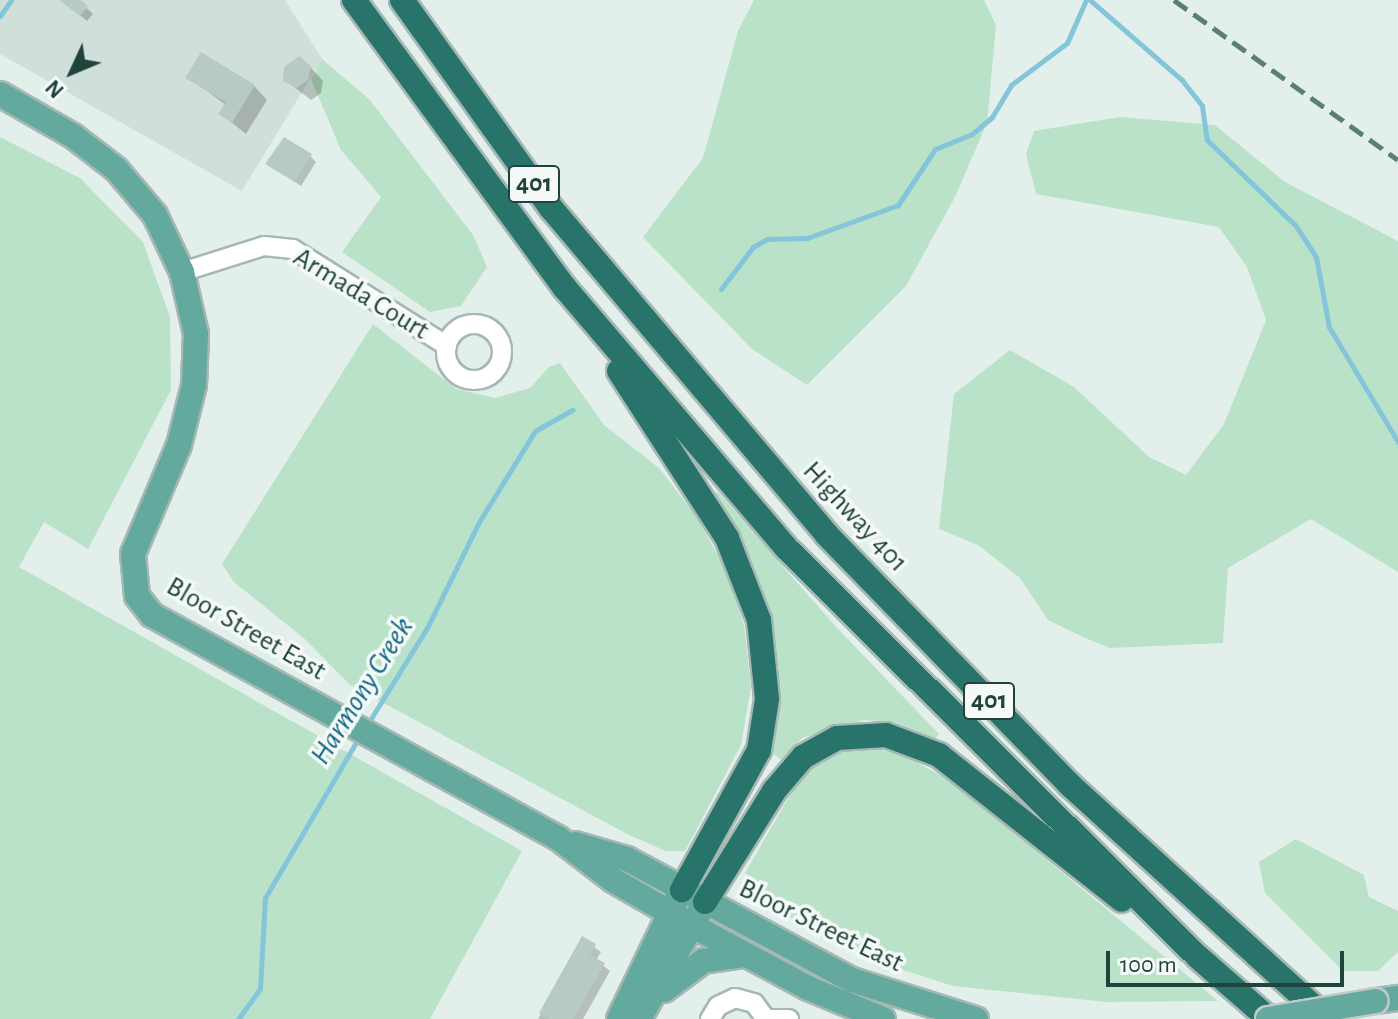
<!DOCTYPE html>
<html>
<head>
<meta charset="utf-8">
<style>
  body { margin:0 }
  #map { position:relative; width:1398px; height:1019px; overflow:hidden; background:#e3efeb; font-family:"Alegreya Sans",sans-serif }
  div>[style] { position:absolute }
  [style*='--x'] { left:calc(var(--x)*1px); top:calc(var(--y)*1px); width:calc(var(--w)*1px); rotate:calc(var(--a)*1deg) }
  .built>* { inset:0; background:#d1dfda }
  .green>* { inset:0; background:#bae2c9 }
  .shadow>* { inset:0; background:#0003 }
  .stream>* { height:5px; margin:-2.5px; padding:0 2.5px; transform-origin:2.5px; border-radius:2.5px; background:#85c5da }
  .building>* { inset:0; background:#b8cac4 }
  .roads { filter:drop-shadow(2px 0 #a5b8b3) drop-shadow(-2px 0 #a5b8b3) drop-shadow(0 2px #a5b8b3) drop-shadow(0 -2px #a5b8b3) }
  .minor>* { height:18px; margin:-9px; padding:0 9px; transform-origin:9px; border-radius:9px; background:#fff }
  .minor>.ring { margin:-9px; padding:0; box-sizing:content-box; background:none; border:18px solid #fff; border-radius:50% }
  .major>* { height:24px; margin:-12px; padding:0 12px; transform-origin:12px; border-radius:12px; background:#63a99e }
  .highway>* { height:24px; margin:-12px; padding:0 12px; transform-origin:12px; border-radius:12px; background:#28736a }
  .rail>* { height:5px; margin-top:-2.5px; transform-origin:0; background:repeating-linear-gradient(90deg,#5b7e78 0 16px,transparent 0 24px) }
  .bridges { filter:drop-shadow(2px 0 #c1cac9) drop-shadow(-2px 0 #c1cac9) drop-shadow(0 2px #c1cac9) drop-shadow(0 -2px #c1cac9) }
  .major-bridge>* { height:24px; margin:-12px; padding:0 12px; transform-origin:12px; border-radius:12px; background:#63a99e }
  span { translate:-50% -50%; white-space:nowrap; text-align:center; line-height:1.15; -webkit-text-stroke:7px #f5faf8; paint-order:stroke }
  .shield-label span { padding:2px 6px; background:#f5faf8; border:2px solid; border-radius:6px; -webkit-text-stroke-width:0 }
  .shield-label { font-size:26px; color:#20433d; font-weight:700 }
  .street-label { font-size:28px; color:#20433d }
  .water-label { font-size:30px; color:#126887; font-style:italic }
  .north { position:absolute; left:32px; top:32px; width:80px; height:80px; -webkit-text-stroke:6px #f5faf8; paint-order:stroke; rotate:226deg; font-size:22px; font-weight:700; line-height:32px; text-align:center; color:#20433d }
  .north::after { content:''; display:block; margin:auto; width:28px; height:36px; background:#20433d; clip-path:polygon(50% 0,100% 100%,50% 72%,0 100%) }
  .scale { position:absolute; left:1106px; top:951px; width:238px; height:36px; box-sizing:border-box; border:4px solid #20433d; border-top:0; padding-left:10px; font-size:24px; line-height:28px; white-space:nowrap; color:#20433d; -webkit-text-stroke:6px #f5faf8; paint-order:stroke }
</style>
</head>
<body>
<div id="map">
  <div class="built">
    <i style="clip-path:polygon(0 0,285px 0,322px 59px,242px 191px,0 54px)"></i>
  </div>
  <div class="green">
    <i style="clip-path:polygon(754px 0,984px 0,996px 25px,987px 123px,955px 197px,906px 286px,807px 385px,752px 349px,643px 237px,703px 158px,738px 31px)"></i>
    <i style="clip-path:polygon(322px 59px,370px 100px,473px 235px,487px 267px,461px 306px,430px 312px,342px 252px,381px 197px,341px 150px,311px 79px)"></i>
    <i style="clip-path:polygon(1120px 117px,1215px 125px,1285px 182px,1398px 241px,1398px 572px,1311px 519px,1228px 568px,1223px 643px,1110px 648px,1083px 637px,1048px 620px,1020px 578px,978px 545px,939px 529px,954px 394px,1010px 350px,1074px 387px,1149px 457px,1186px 475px,1224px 424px,1266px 320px,1247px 267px,1219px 227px,1036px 194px,1026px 154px,1034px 131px)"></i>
    <i style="clip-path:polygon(0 137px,80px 178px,143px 242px,170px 317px,171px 390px,88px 549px,44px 522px,19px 567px,522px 851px,430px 1019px,0 1019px)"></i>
    <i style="clip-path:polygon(373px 324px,456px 389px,495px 398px,530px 388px,549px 367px,560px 363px,604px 425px,659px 468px,696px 516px,725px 568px,744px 625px,751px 687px,741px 745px,685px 851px,666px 851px,629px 835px,350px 685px,306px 640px,234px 582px,222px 564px)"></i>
    <i style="clip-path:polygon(717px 491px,837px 628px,939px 734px,935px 739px,895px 722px,864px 720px,802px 738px,782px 760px,769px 751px,776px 670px,770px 609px,750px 557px,713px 499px)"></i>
    <i style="clip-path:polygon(876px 748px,909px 758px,951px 781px,1218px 1001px,1106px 1002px,953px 986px,875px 961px,762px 903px,749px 889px,745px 873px,793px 790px,815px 762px,845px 750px)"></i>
    <i style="clip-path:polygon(1296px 839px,1364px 875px,1369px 897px,1398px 911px,1398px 952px,1378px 971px,1343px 971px,1265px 893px,1259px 862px)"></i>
  </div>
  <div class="shadow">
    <i style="clip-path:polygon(61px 0,78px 0,93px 14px,87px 21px)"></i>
    <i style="clip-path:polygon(310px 67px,323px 81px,321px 93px,311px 100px,285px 80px)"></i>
    <i style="clip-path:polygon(188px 77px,254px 86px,267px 100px,246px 134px,221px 114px,226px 105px)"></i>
    <i style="clip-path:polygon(310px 156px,316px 162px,301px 186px,267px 163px)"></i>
    <i style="clip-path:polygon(582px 939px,601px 952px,596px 960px,610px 971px,583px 1019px,538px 1019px)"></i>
  </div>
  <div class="stream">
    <i style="--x:1090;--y:0;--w:122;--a:41"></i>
    <i style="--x:1182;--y:80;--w:33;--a:52"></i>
    <i style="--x:1202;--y:106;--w:34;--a:82"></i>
    <i style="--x:1207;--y:140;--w:124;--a:44"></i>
    <i style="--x:1296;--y:226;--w:37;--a:57"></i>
    <i style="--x:1316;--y:257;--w:71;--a:79.5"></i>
    <i style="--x:1329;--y:327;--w:134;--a:59"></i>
    <i style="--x:0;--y:16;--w:19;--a:-55"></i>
    <i style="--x:721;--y:289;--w:53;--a:-52.7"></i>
    <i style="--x:753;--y:247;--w:16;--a:-30"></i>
    <i style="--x:767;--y:239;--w:40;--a:-1.4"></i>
    <i style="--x:807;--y:238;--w:97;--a:-19.9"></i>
    <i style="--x:898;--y:205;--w:67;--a:-56.5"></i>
    <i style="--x:935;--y:149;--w:40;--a:-22"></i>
    <i style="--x:972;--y:134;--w:26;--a:-40"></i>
    <i style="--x:992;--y:117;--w:37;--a:-59"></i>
    <i style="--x:1011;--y:85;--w:70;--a:-36.9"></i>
    <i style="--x:1067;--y:43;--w:47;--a:-66.2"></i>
    <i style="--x:367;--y:725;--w:114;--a:-58.3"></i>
    <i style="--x:427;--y:628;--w:118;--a:-63.9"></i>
    <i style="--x:479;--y:522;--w:107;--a:-58.4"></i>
    <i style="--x:535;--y:431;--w:43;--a:-29.6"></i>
    <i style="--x:238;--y:1019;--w:37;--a:-54"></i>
    <i style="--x:260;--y:989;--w:91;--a:-86.9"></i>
    <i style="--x:265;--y:898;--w:186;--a:-59.7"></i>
  </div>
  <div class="building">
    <i style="clip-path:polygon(59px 0,81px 0,88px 6px,80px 16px)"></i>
    <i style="clip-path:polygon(201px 52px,255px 85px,232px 123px,218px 114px,226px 102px,185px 78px)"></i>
    <i style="clip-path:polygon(299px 56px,311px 66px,308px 80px,296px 88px,283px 81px,284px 67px)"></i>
    <i style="clip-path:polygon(284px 137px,312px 154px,295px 182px,265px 164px)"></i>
    <i style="clip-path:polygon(582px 936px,596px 944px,590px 955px,605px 963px,573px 1019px,551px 1019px,539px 1013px)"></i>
  </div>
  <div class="roads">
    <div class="minor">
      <i style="--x:182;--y:272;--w:86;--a:-17.6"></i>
      <i style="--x:264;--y:246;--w:29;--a:6"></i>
      <i style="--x:293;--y:249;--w:182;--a:32.2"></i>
      <i class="ring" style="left:446px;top:324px;width:38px;height:38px"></i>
      <i style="--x:710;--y:1019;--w:15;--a:-58"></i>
      <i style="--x:718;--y:1006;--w:19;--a:-25"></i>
      <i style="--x:735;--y:998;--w:20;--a:15"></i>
      <i style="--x:754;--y:1003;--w:20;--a:53"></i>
      <i style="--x:766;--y:1019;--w:23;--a:0"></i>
    </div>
    <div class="major">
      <i style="--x:0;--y:94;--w:84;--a:29.9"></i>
      <i style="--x:73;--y:136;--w:54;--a:37.5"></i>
      <i style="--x:116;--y:169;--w:60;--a:49.7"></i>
      <i style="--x:155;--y:215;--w:63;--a:64.7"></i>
      <i style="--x:182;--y:272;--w:64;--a:77.3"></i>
      <i style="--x:196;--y:334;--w:51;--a:92.2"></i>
      <i style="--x:194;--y:385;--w:62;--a:104"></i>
      <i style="--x:179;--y:445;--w:118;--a:112.9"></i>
      <i style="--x:133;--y:554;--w:42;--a:84.6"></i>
      <i style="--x:137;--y:596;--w:24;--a:52"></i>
      <i style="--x:152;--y:615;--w:463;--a:28.8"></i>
      <i style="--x:558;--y:838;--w:69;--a:37.4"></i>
      <i style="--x:613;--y:880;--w:90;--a:30"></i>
      <i style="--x:691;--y:925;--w:133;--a:28.3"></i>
      <i style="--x:808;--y:988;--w:81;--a:22.5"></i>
      <i style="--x:575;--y:844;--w:54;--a:16.1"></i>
      <i style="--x:627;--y:859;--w:255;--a:28.3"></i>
      <i style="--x:852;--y:980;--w:130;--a:17.5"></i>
      <i style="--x:664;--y:990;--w:49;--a:-36.6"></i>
      <i style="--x:703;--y:961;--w:41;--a:-8.3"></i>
      <i style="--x:1376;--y:1001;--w:22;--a:-8"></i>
      <i style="--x:619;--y:1019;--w:133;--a:-64.2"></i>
      <i style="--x:639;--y:1019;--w:124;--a:-60.5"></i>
    </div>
    <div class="highway">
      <i style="--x:354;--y:0;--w:357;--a:53.8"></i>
      <i style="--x:565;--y:288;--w:341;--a:49.6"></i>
      <i style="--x:786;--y:548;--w:581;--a:44.79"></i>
      <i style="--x:1198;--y:957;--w:94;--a:41.1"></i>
      <i style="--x:402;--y:0;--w:256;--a:54.4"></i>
      <i style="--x:551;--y:208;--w:428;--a:49.8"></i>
      <i style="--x:827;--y:535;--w:349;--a:45.8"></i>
      <i style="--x:1070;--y:785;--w:348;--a:42.3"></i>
      <i style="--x:619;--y:371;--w:199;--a:57.1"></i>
      <i style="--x:727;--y:538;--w:88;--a:68.7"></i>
      <i style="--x:759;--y:620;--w:79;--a:84.2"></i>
      <i style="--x:767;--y:699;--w:52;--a:98.9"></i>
      <i style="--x:759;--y:750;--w:160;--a:118.8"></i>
      <i style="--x:705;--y:902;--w:131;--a:-58.1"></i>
      <i style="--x:774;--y:791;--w:45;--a:-49.5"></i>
      <i style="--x:803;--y:757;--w:39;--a:-29"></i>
      <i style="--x:837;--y:738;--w:49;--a:-3.5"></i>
      <i style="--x:886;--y:735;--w:57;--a:20.7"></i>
      <i style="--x:939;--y:755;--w:233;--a:38.4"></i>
    </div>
  </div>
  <div class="rail">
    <i style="--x:1174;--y:0;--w:275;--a:35.5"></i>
  </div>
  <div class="bridges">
    <div class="major-bridge">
      <i style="--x:1268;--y:1019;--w:109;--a:-9.5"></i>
    </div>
  </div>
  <div class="shield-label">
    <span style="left:534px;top:184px">401</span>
    <span style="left:989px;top:701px">401</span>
  </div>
  <div class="street-label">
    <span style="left:361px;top:294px;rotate:31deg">Armada Court</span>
    <span style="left:855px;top:517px;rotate:47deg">Highway 401</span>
    <span style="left:246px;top:629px;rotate:30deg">Bloor Street East</span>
    <span style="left:821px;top:926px;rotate:26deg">Bloor Street East</span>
  </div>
  <div class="water-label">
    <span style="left:362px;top:691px;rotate:-58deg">Harmony Creek</span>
  </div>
  <div class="north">N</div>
  <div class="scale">100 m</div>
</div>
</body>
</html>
